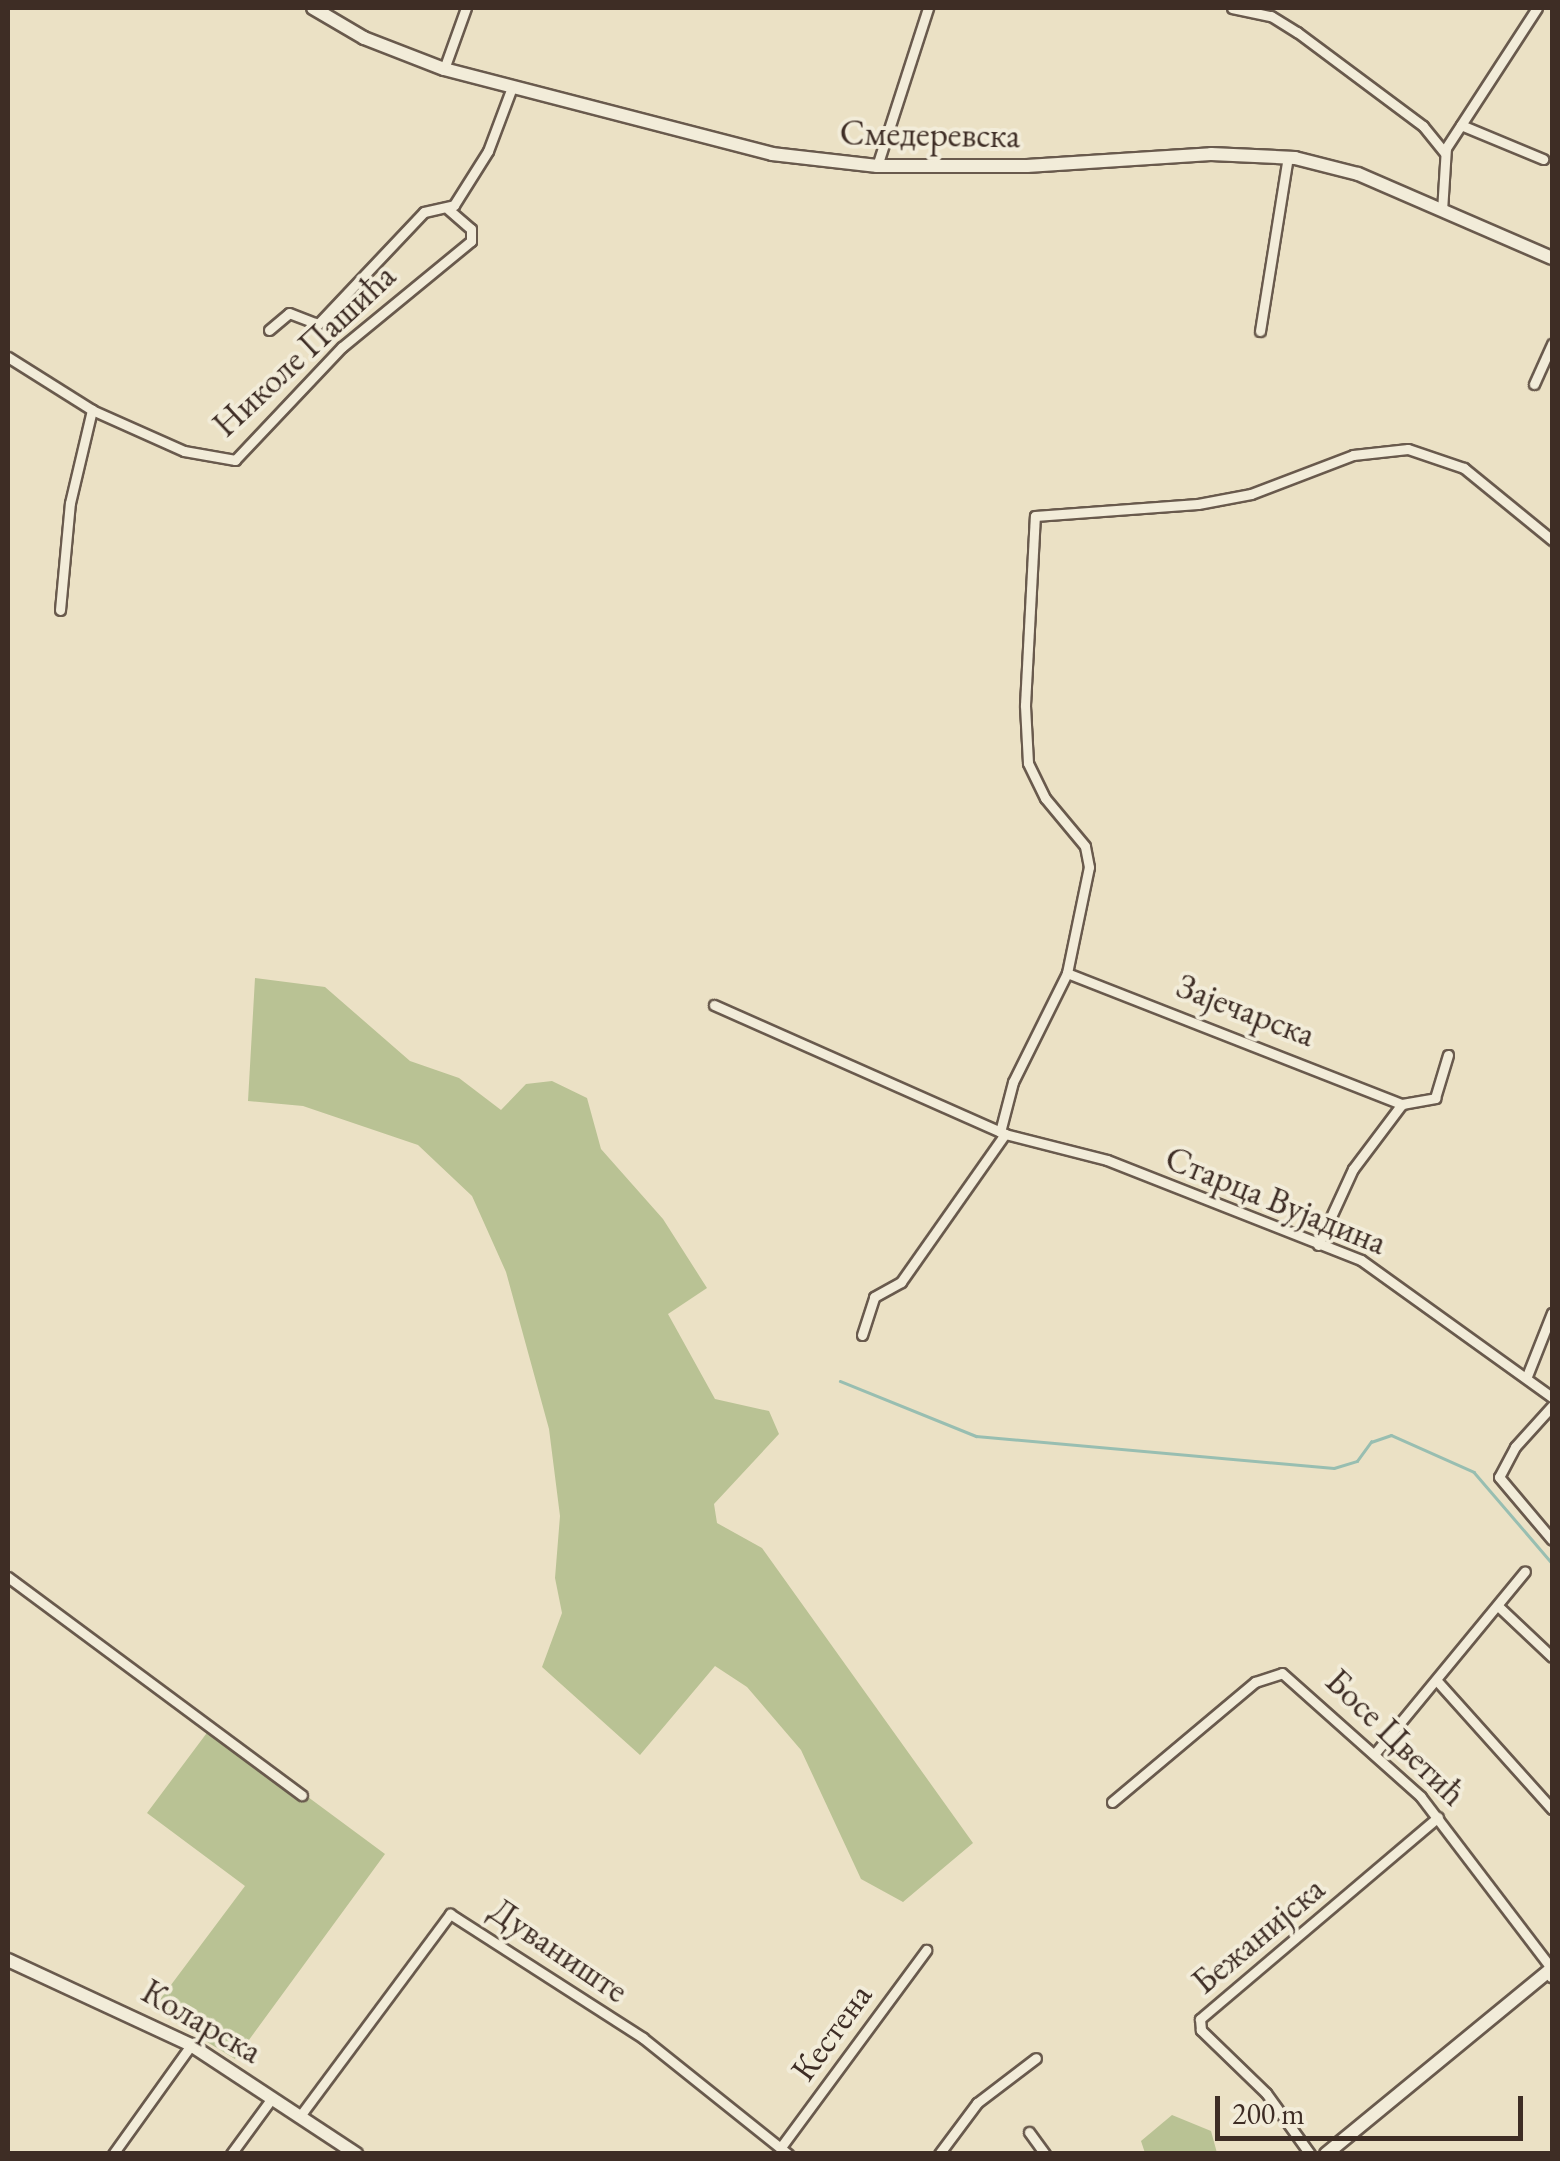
<!DOCTYPE html>
<html>
<head>
<meta charset="utf-8">
<style>
  body { margin:0 }
  #map { position:relative; width:1560px; height:2161px; overflow:hidden; background:#ebe1c5; font-family:"EB Garamond",serif }
  div>[style] { position:absolute }
  [style*='--x'] { left:calc(var(--x)*1px); top:calc(var(--y)*1px); width:calc(var(--w)*1px); rotate:calc(var(--a)*1deg) }
  .green>* { inset:0; background:#b9c294 }
  .stream>* { height:2.5px; margin:-1.25px; padding:0 1.25px; transform-origin:1.25px; border-radius:1.25px; background:#98beb1 }
  .roads { filter:drop-shadow(2px 0 #695a4d) drop-shadow(-2px 0 #695a4d) drop-shadow(0 2px #695a4d) drop-shadow(0 -2px #695a4d) }
  .street>* { height:9px; margin:-4.5px; padding:0 4.5px; transform-origin:4.5px; border-radius:4.5px; background:#f2ecd9 }
  .secondary>* { height:12px; margin:-6px; padding:0 6px; transform-origin:6px; border-radius:6px; background:#f2ecd9 }
  span { translate:-50% -50%; white-space:nowrap; text-align:center; line-height:1.15; -webkit-text-stroke:8px #f2ecd9; paint-order:stroke }
  .street-label { font-size:35px; color:#3e2d25 }
  .frame { position:absolute; inset:0; border:10px solid #3e2d25; pointer-events:none }
  .scale { position:absolute; left:1215px; top:2096px; width:308px; height:45px; box-sizing:border-box; border:5px solid #3e2d25; border-top:0; padding-left:12px; font-size:30px; line-height:35px; white-space:nowrap; color:#3e2d25; -webkit-text-stroke:8px #f2ecd9; paint-order:stroke }
</style>
</head>
<body>
<div id="map">
  <div class="green">
    <i style="clip-path:polygon(255px 978px,325px 987px,410px 1061px,459px 1078px,501px 1110px,526px 1084px,552px 1081px,587px 1098px,601px 1149px,663px 1219px,707px 1288px,668px 1314px,715px 1399px,769px 1411px,779px 1434px,714px 1504px,717px 1523px,762px 1548px,973px 1843px,903px 1902px,861px 1879px,801px 1750px,747px 1687px,715px 1666px,640px 1755px,542px 1667px,562px 1613px,555px 1578px,560px 1516px,549px 1429px,506px 1272px,472px 1196px,418px 1145px,303px 1106px,248px 1101px)"></i>
    <i style="clip-path:polygon(212px 1726px,385px 1854px,235px 2059px,153px 2009px,245px 1886px,147px 1813px)"></i>
    <i style="clip-path:polygon(1172px 2115px,1211px 2131px,1217px 2153px,1145px 2153px,1141px 2141px)"></i>
  </div>
  <div class="stream">
    <i style="--x:840;--y:1381;--w:147;--a:22"></i>
    <i style="--x:976;--y:1436;--w:359;--a:5.1"></i>
    <i style="--x:1334;--y:1468;--w:24;--a:-17"></i>
    <i style="--x:1357;--y:1461;--w:24;--a:-54"></i>
    <i style="--x:1371;--y:1442;--w:21;--a:-19"></i>
    <i style="--x:1391;--y:1435;--w:91;--a:24"></i>
    <i style="--x:1474;--y:1472;--w:120;--a:49.4"></i>
  </div>
  <div class="roads">
    <div class="street">
      <i style="--x:1232;--y:8;--w:40;--a:12"></i>
      <i style="--x:1271;--y:16;--w:31;--a:32"></i>
      <i style="--x:1297;--y:32;--w:157;--a:36.7"></i>
      <i style="--x:1423;--y:126;--w:35;--a:51"></i>
      <i style="--x:444;--y:69;--w:65;--a:-70.2"></i>
      <i style="--x:1461;--y:125;--w:89;--a:22.5"></i>
      <i style="--x:877;--y:166;--w:166;--a:-72.1"></i>
      <i style="--x:1442;--y:211;--w:63;--a:-86.4"></i>
      <i style="--x:1446;--y:148;--w:167;--a:-57"></i>
      <i style="--x:269;--y:330;--w:26;--a:-40"></i>
      <i style="--x:289;--y:313;--w:31;--a:21"></i>
      <i style="--x:318;--y:324;--w:154;--a:-46.6"></i>
      <i style="--x:424;--y:212;--w:31;--a:-13"></i>
      <i style="--x:454;--y:205;--w:64;--a:-57.8"></i>
      <i style="--x:488;--y:151;--w:68;--a:-69.4"></i>
      <i style="--x:1260;--y:331;--w:176;--a:-80.9"></i>
      <i style="--x:8;--y:357;--w:99;--a:32.2"></i>
      <i style="--x:1534;--y:384;--w:44;--a:-65.8"></i>
      <i style="--x:60;--y:610;--w:107;--a:-84.7"></i>
      <i style="--x:70;--y:503;--w:96;--a:-76.7"></i>
      <i style="--x:92;--y:410;--w:101;--a:24"></i>
      <i style="--x:184;--y:451;--w:52;--a:10"></i>
      <i style="--x:235;--y:460;--w:156;--a:-46.6"></i>
      <i style="--x:342;--y:347;--w:167;--a:-39.4"></i>
      <i style="--x:471;--y:241;--w:12;--a:-90"></i>
      <i style="--x:471;--y:229;--w:30;--a:-139"></i>
      <i style="--x:1067;--y:973;--w:360;--a:21.4"></i>
      <i style="--x:714;--y:1005;--w:318;--a:23.9"></i>
      <i style="--x:1005;--y:1134;--w:105;--a:14.3"></i>
      <i style="--x:1107;--y:1160;--w:273;--a:21.5"></i>
      <i style="--x:1361;--y:1260;--w:235;--a:35.7"></i>
      <i style="--x:1000;--y:1132;--w:52;--a:-75.4"></i>
      <i style="--x:1013;--y:1082;--w:122;--a:-63.6"></i>
      <i style="--x:1067;--y:973;--w:108;--a:-78.3"></i>
      <i style="--x:1089;--y:867;--w:21;--a:-101"></i>
      <i style="--x:1085;--y:846;--w:62;--a:-129.8"></i>
      <i style="--x:1045;--y:798;--w:39;--a:-116"></i>
      <i style="--x:1028;--y:763;--w:58;--a:-93"></i>
      <i style="--x:1025;--y:705;--w:189;--a:-87"></i>
      <i style="--x:1035;--y:516;--w:163;--a:-4.2"></i>
      <i style="--x:1198;--y:504;--w:54;--a:-10.7"></i>
      <i style="--x:1251;--y:494;--w:109;--a:-20.9"></i>
      <i style="--x:1353;--y:455;--w:55;--a:-6.2"></i>
      <i style="--x:1408;--y:449;--w:59;--a:18.7"></i>
      <i style="--x:1464;--y:468;--w:114;--a:39.3"></i>
      <i style="--x:1318;--y:1245;--w:84;--a:-65.3"></i>
      <i style="--x:1353;--y:1169;--w:81;--a:-53"></i>
      <i style="--x:1402;--y:1104;--w:34;--a:-10"></i>
      <i style="--x:1435;--y:1098;--w:45;--a:-73.2"></i>
      <i style="--x:862;--y:1335;--w:40;--a:-72"></i>
      <i style="--x:874;--y:1297;--w:31;--a:-29"></i>
      <i style="--x:901;--y:1282;--w:181;--a:-54.9"></i>
      <i style="--x:1527;--y:1376;--w:68;--a:-68.4"></i>
      <i style="--x:1552;--y:1406;--w:55;--a:132.1"></i>
      <i style="--x:1515;--y:1447;--w:34;--a:118"></i>
      <i style="--x:1499;--y:1477;--w:82;--a:49.9"></i>
      <i style="--x:8;--y:1577;--w:366;--a:36.6"></i>
      <i style="--x:1498;--y:1606;--w:74;--a:43.4"></i>
      <i style="--x:1438;--y:1682;--w:171;--a:48.1"></i>
      <i style="--x:1376;--y:1752;--w:234;--a:-50.5"></i>
      <i style="--x:1112;--y:1802;--w:187;--a:-40"></i>
      <i style="--x:1255;--y:1682;--w:28;--a:-18"></i>
      <i style="--x:1282;--y:1673;--w:186;--a:41.7"></i>
      <i style="--x:1421;--y:1797;--w:216;--a:52.7"></i>
      <i style="--x:300;--y:2116;--w:252;--a:-53.4"></i>
      <i style="--x:450;--y:1914;--w:229;--a:32.7"></i>
      <i style="--x:643;--y:2038;--w:186;--a:38.7"></i>
      <i style="--x:1029;--y:2132;--w:27;--a:54"></i>
      <i style="--x:781;--y:2147;--w:245;--a:-53.6"></i>
      <i style="--x:113;--y:2154;--w:134;--a:-54.4"></i>
      <i style="--x:231;--y:2154;--w:69;--a:-53.8"></i>
      <i style="--x:939;--y:2154;--w:64;--a:-53.3"></i>
      <i style="--x:977;--y:2103;--w:74;--a:-37.3"></i>
      <i style="--x:1310;--y:2154;--w:75;--a:-125.8"></i>
      <i style="--x:1266;--y:2093;--w:91;--a:-135.9"></i>
      <i style="--x:1201;--y:2030;--w:11;--a:-95"></i>
      <i style="--x:1200;--y:2019;--w:312;--a:-40.3"></i>
    </div>
    <div class="secondary">
      <i style="--x:313;--y:8;--w:59;--a:30.5"></i>
      <i style="--x:364;--y:38;--w:86;--a:21.2"></i>
      <i style="--x:444;--y:69;--w:339;--a:14.5"></i>
      <i style="--x:772;--y:154;--w:106;--a:6.5"></i>
      <i style="--x:877;--y:166;--w:150;--a:0"></i>
      <i style="--x:1027;--y:166;--w:184;--a:-3.7"></i>
      <i style="--x:1211;--y:154;--w:84;--a:2.7"></i>
      <i style="--x:1295;--y:158;--w:65;--a:14.3"></i>
      <i style="--x:1358;--y:174;--w:211;--a:23.4"></i>
      <i style="--x:8;--y:1960;--w:202;--a:24.9"></i>
      <i style="--x:191;--y:2045;--w:198;--a:33.4"></i>
      <i style="--x:1326;--y:2154;--w:288;--a:-39.4"></i>
      <i style="--x:1549;--y:1971;--w:6;--a:59"></i>
    </div>
  </div>
  <div class="street-label">
    <span style="left:930px;top:134px;rotate:1deg">Смедеревска</span>
    <span style="left:304px;top:350px;rotate:-43deg">Николе Пашића</span>
    <span style="left:1246px;top:1010px;rotate:21deg">Зајечарска</span>
    <span style="left:1276px;top:1200px;rotate:22deg">Старца Вујадина</span>
    <span style="left:1396px;top:1737px;rotate:44deg">Босе Цветић</span>
    <span style="left:1258px;top:1935px;rotate:-40deg">Бежанијска</span>
    <span style="left:559px;top:1950px;rotate:34deg">Дуваниште</span>
    <span style="left:202px;top:2021px;rotate:30deg">Коларска</span>
    <span style="left:831px;top:2032px;rotate:-54deg">Кестена</span>
  </div>
  <div class="frame"></div>
  <div class="scale">200 m</div>
</div>
</body>
</html>
